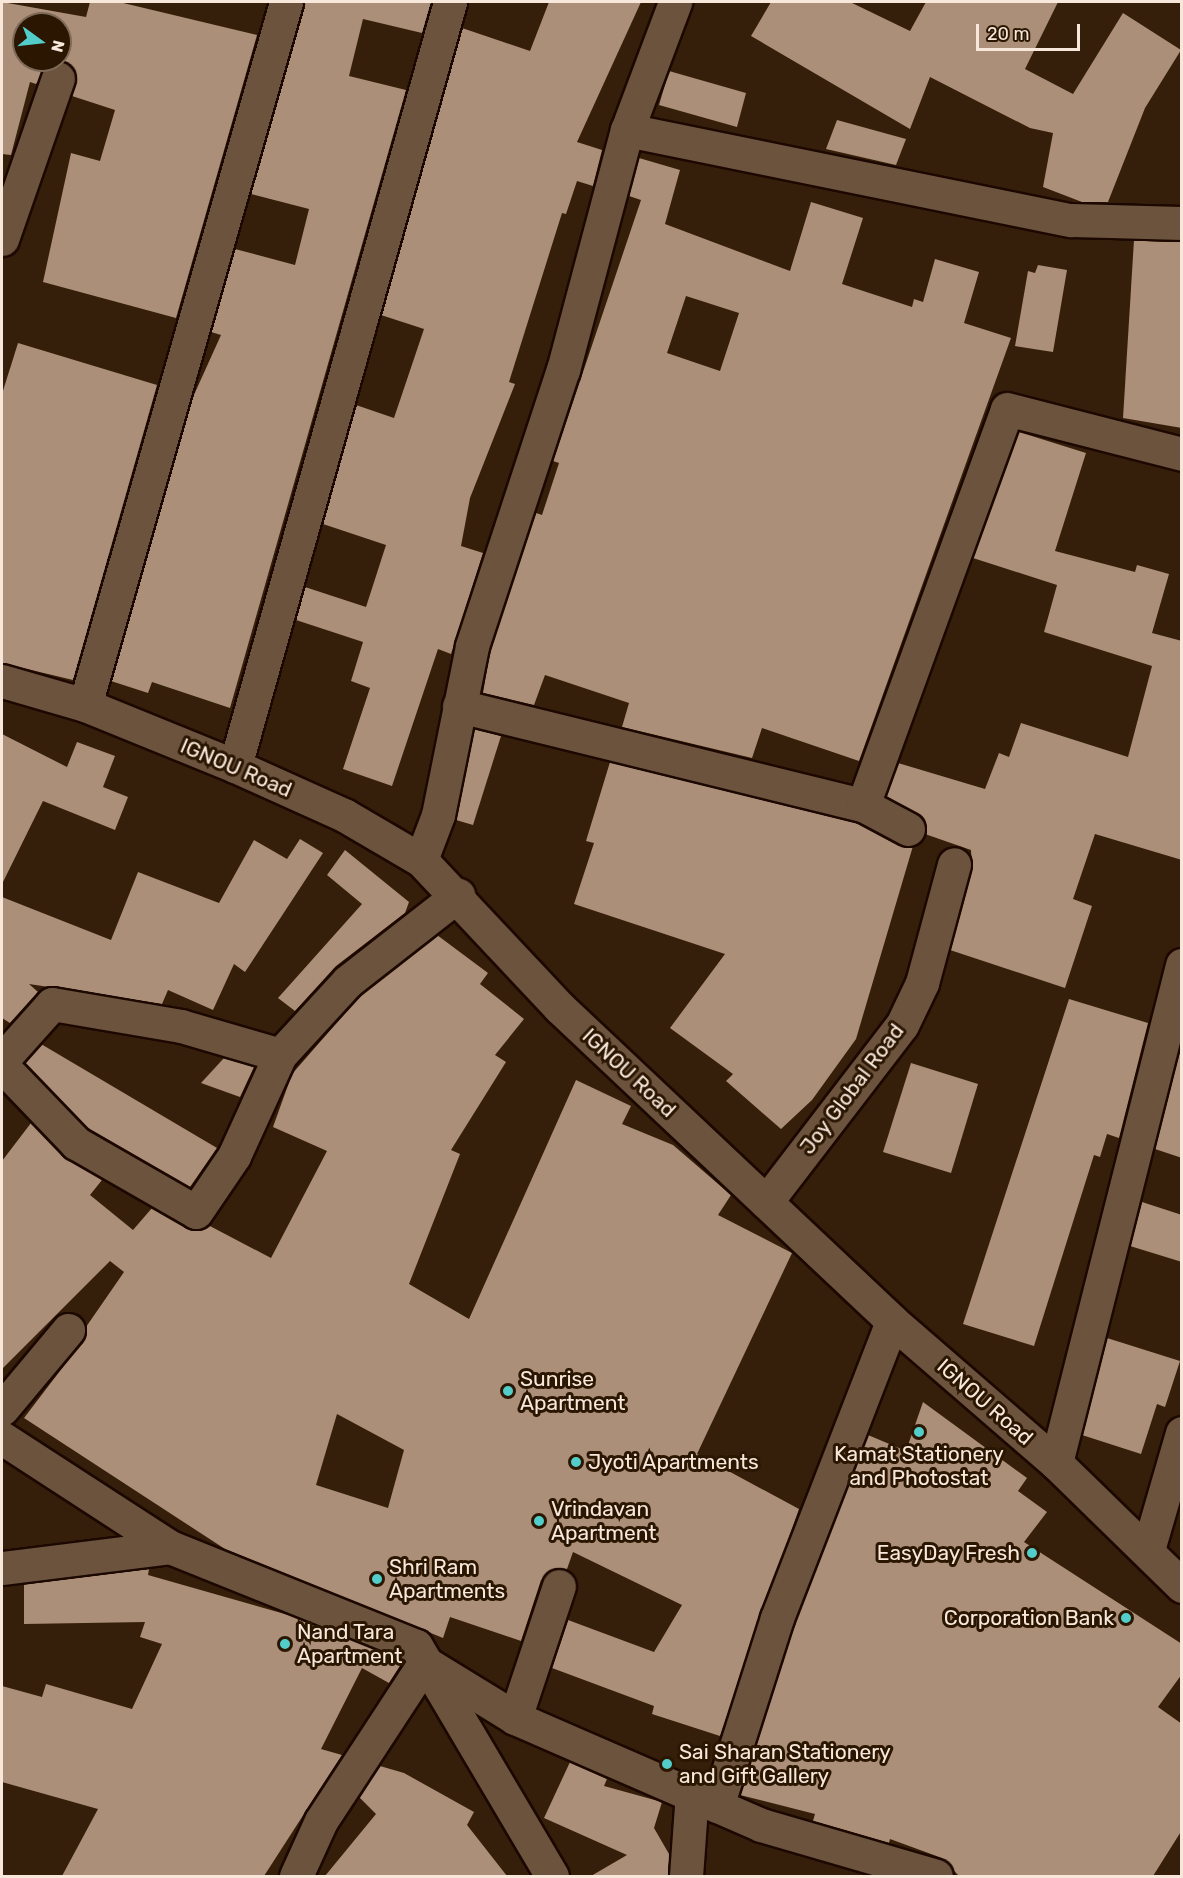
<!DOCTYPE html>
<html>
<head>
<meta charset="utf-8">
<style>
  body { margin:0 }
  #map { position:relative; width:1183px; height:1878px; overflow:hidden; background:#361f0a; font-family:Rubik,sans-serif }
  div>[style] { position:absolute }
  [style*='--x'] { left:calc(var(--x)*1px); top:calc(var(--y)*1px); width:calc(var(--w)*1px); rotate:calc(var(--a)*1deg) }
  .building>* { inset:0; background:#ab8f78 }
  .roads { filter:drop-shadow(2px 0 #1c0800) drop-shadow(-2px 0 #1c0800) drop-shadow(0 2px #1c0800) drop-shadow(0 -2px #1c0800) }
  .minor>* { height:33px; margin:-16.5px; padding:0 16.5px; transform-origin:16.5px; border-radius:16.5px; background:#6c533d }
  .dots>* { width:16px; height:16px; translate:-50% -50%; box-sizing:border-box; border:3px solid #2b1602; border-radius:50% }
  span { translate:-50% -50%; white-space:nowrap; text-align:center; line-height:1.15; -webkit-text-stroke:6px #2b1602; paint-order:stroke }
  .street-label { font-size:21px; color:#f8e8db }
  .poi-label { font-size:21px; color:#f8e8db }
  .left { translate:0 -50%; text-align:left }
  .right { translate:-100% -50%; text-align:right }
  .frame { position:absolute; inset:0; border:3px solid #f8e8db; pointer-events:none }
  .north { position:absolute; left:12px; top:12px; width:60px; height:60px; box-sizing:border-box; background:#2b1602; border:2px solid #7d6a59; border-radius:50%; rotate:105deg; font-size:16px; font-weight:700; line-height:24px; text-align:center; color:#f8e8db }
  .north::after { content:''; display:block; margin:auto; width:21px; height:27px; background:#53cdca; clip-path:polygon(50% 0,100% 100%,50% 72%,0 100%) }
  .scale { position:absolute; left:976px; top:24px; width:104px; height:27px; box-sizing:border-box; border:3px solid #f8e8db; border-top:0; padding-left:8px; font-size:18px; line-height:21px; white-space:nowrap; color:#f8e8db; -webkit-text-stroke:4px #2b1602; paint-order:stroke }
</style>
</head>
<body>
<div id="map">
  <div class="building">
    <i style="clip-path:polygon(2px 2px,86px 17px,90px 2px,119px 2px,257px 35px,176px 318px,43px 282px,71px 153px,100px 161px,115px 110px,72px 96px,76px 75px,60px 60px,60px 24px,24px 24px,24px 60px,53px 60px,36px 84px,30px 82px,11px 155px,2px 154px)"></i>
    <i style="clip-path:polygon(304px 2px,431px 2px,422px 33px,363px 19px,349px 76px,406px 90px,230px 708px,152px 682px,148px 693px,111px 681px,193px 397px,221px 335px,211px 332px,235px 249px,295px 265px,309px 209px,251px 194px)"></i>
    <i style="clip-path:polygon(549px 2px,641px 2px,577px 142px,602px 150px,593px 186px,577px 181px,566px 214px,562px 213px,509px 382px,515px 384px,470px 498px,461px 546px,483px 553px,451px 654px,438px 649px,392px 786px,343px 769px,370px 688px,351px 681px,363px 642px,296px 620px,305px 587px,366px 607px,386px 545px,323px 524px,356px 405px,394px 418px,424px 329px,381px 315px,462px 28px,530px 51px)"></i>
    <i style="clip-path:polygon(771px 2px,850px 2px,910px 31px,926px 2px,1058px 2px,1025px 69px,1073px 94px,1123px 13px,1181px 50px,1145px 108px,1108px 202px,1082px 202px,1043px 187px,1053px 133px,1030px 128px,930px 77px,910px 129px,751px 36px)"></i>
    <i style="clip-path:polygon(669px 71px,746px 93px,737px 127px,659px 105px)"></i>
    <i style="clip-path:polygon(837px 120px,906px 139px,896px 165px,826px 149px)"></i>
    <i style="clip-path:polygon(evenodd,639px 158px,680px 170px,665px 224px,790px 271px,811px 202px,863px 218px,842px 284px,912px 307px,914px 299px,923px 302px,935px 259px,979px 272px,964px 323px,1011px 338px,859px 761px,762px 728px,752px 758px,622px 727px,629px 703px,545px 675px,534px 705px,483px 693px,490px 651px,536px 513px,542px 515px,559px 463px,553px 461px,641px 200px,629px 196px,639px 158px,686px 296px,739px 313px,720px 371px,667px 353px,686px 296px)"></i>
    <i style="clip-path:polygon(1134px 240px,1182px 242px,1182px 428px,1123px 418px)"></i>
    <i style="clip-path:polygon(1038px 265px,1067px 270px,1053px 352px,1015px 346px,1028px 271px,1035px 273px)"></i>
    <i style="clip-path:polygon(18px 343px,157px 385px,73px 680px,2px 663px,2px 394px)"></i>
    <i style="clip-path:polygon(1019px 432px,1086px 453px,1055px 551px,1135px 572px,1137px 565px,1169px 574px,1152px 633px,1182px 641px,1182px 860px,1095px 834px,1073px 899px,1092px 906px,1065px 988px,950px 950px,972px 869px,971px 850px,925px 834px,924px 819px,886px 796px,898px 763px,985px 789px,999px 753px,1009px 757px,1021px 723px,1128px 757px,1152px 666px,1044px 632px,1057px 585px,973px 558px)"></i>
    <i style="clip-path:polygon(474px 729px,501px 736px,473px 825px,456px 820px)"></i>
    <i style="clip-path:polygon(2px 734px,67px 767px,77px 742px,115px 756px,103px 787px,128px 797px,115px 830px,43px 801px,2px 884px)"></i>
    <i style="clip-path:polygon(610px 762px,856px 823px,899px 846px,913px 846px,856px 1039px,812px 1100px,781px 1129px,726px 1081px,733px 1074px,670px 1028px,725px 954px,574px 904px,594px 843px,586px 841px)"></i>
    <i style="clip-path:polygon(300px 839px,323px 853px,245px 972px,234px 964px,213px 1010px,168px 990px,162px 1004px,29px 984px,38px 992px,10px 1023px,2px 1018px,2px 897px,111px 940px,138px 872px,219px 903px,254px 840px,287px 859px)"></i>
    <i style="clip-path:polygon(345px 850px,409px 902px,405px 913px,336px 966px,295px 1011px,278px 998px,362px 904px,327px 875px)"></i>
    <i style="clip-path:polygon(evenodd,437px 935px,488px 973px,480px 984px,524px 1019px,495px 1055px,506px 1062px,451px 1150px,460px 1154px,409px 1284px,469px 1319px,576px 1080px,631px 1106px,622px 1124px,673px 1145px,731px 1195px,718px 1215px,792px 1253px,697px 1454px,799px 1509px,720px 1736px,652px 1714px,654px 1706px,552px 1668px,568px 1620px,654px 1652px,682px 1605px,573px 1552px,567px 1569px,555px 1568px,541px 1580px,521px 1641px,450px 1617px,443px 1638px,225px 1549px,24px 1418px,82px 1342px,86px 1327px,124px 1272px,110px 1261px,2px 1369px,2px 1161px,31px 1123px,63px 1156px,102px 1180px,90px 1195px,133px 1230px,152px 1208px,187px 1228px,208px 1225px,271px 1258px,327px 1151px,273px 1127px,292px 1074px,361px 995px,437px 935px,337px 1414px,404px 1450px,388px 1508px,316px 1485px,337px 1414px)"></i>
    <i style="clip-path:polygon(1069px 999px,1148px 1023px,1119px 1138px,1107px 1134px,1100px 1157px,1094px 1155px,1034px 1346px,963px 1324px)"></i>
    <i style="clip-path:polygon(1182px 1043px,1182px 1158px,1155px 1149px)"></i>
    <i style="clip-path:polygon(41px 1044px,217px 1148px,190px 1187px,88px 1128px,25px 1063px)"></i>
    <i style="clip-path:polygon(224px 1058px,254px 1067px,240px 1097px,201px 1083px)"></i>
    <i style="clip-path:polygon(911px 1063px,978px 1084px,951px 1173px,883px 1152px)"></i>
    <i style="clip-path:polygon(1142px 1202px,1182px 1215px,1182px 1262px,1130px 1246px)"></i>
    <i style="clip-path:polygon(1107px 1338px,1180px 1361px,1165px 1407px,1157px 1404px,1141px 1454px,1082px 1435px)"></i>
    <i style="clip-path:polygon(923px 1402px,1027px 1478px,1018px 1491px,1047px 1512px,1024px 1542px,1182px 1644px,1182px 1674px,1158px 1707px,1182px 1724px,1182px 1830px,1153px 1876px,959px 1876px,942px 1858px,890px 1839px,889px 1843px,813px 1821px,815px 1814px,740px 1795px,795px 1624px,868px 1435px,906px 1451px)"></i>
    <i style="clip-path:polygon(149px 1569px,148px 1575px,292px 1616px,403px 1661px,389px 1683px,362px 1668px,321px 1749px,342px 1755px,264px 1876px,62px 1876px,98px 1809px,2px 1782px,2px 1686px,42px 1697px,46px 1684px,132px 1709px,162px 1644px,140px 1637px,145px 1622px,24px 1624px,24px 1584px)"></i>
    <i style="clip-path:polygon(570px 1762px,607px 1779px,604px 1786px,662px 1802px,654px 1828px,669px 1854px,668px 1876px,591px 1876px,627px 1855px,544px 1818px)"></i>
    <i style="clip-path:polygon(380px 1766px,404px 1773px,474px 1812px,467px 1825px,507px 1876px,325px 1876px,376px 1814px,359px 1797px)"></i>
  </div>
  <div class="roads">
    <div class="minor">
      <i style="--x:627;--y:130;--w:453;--a:11.5"></i>
      <i style="--x:1071;--y:220;--w:111;--a:1.5"></i>
      <i style="--x:2;--y:239;--w:170;--a:-70.8"></i>
      <i style="--x:2;--y:681;--w:86;--a:16.1"></i>
      <i style="--x:85;--y:705;--w:162;--a:22.1"></i>
      <i style="--x:235;--y:766;--w:120;--a:24.2"></i>
      <i style="--x:344;--y:815;--w:89;--a:30.3"></i>
      <i style="--x:421;--y:860;--w:202;--a:46.8"></i>
      <i style="--x:559;--y:1007;--w:458;--a:43.3"></i>
      <i style="--x:892;--y:1321;--w:217;--a:40.9"></i>
      <i style="--x:1056;--y:1463;--w:176;--a:44.3"></i>
      <i style="--x:85;--y:705;--w:731;--a:-74.04"></i>
      <i style="--x:459;--y:706;--w:416;--a:13.8"></i>
      <i style="--x:863;--y:805;--w:421;--a:-70"></i>
      <i style="--x:1007;--y:409;--w:181;--a:14.4"></i>
      <i style="--x:235;--y:766;--w:794;--a:-74.28"></i>
      <i style="--x:863;--y:805;--w:51;--a:28.1"></i>
      <i style="--x:421;--y:860;--w:48;--a:-69.3"></i>
      <i style="--x:438;--y:815;--w:172;--a:-78.6"></i>
      <i style="--x:472;--y:646;--w:291;--a:-71.8"></i>
      <i style="--x:563;--y:370;--w:248;--a:-75.1"></i>
      <i style="--x:627;--y:130;--w:137;--a:-69.4"></i>
      <i style="--x:2;--y:1060;--w:75;--a:-48.2"></i>
      <i style="--x:52;--y:1004;--w:131;--a:9.7"></i>
      <i style="--x:181;--y:1026;--w:103;--a:16.3"></i>
      <i style="--x:2;--y:1066;--w:107;--a:46.1"></i>
      <i style="--x:76;--y:1143;--w:138;--a:29.9"></i>
      <i style="--x:196;--y:1212;--w:68;--a:-55.8"></i>
      <i style="--x:234;--y:1156;--w:111;--a:-65.5"></i>
      <i style="--x:280;--y:1055;--w:100;--a:-47.4"></i>
      <i style="--x:348;--y:981;--w:140;--a:-38"></i>
      <i style="--x:766;--y:1202;--w:223;--a:-52.5"></i>
      <i style="--x:902;--y:1025;--w:47;--a:-64.5"></i>
      <i style="--x:922;--y:983;--w:123;--a:-74.9"></i>
      <i style="--x:2;--y:1409;--w:103;--a:-50.1"></i>
      <i style="--x:2;--y:1438;--w:200;--a:33"></i>
      <i style="--x:170;--y:1547;--w:265;--a:21.9"></i>
      <i style="--x:416;--y:1646;--w:267;--a:59.4"></i>
      <i style="--x:1056;--y:1463;--w:514;--a:-75.8"></i>
      <i style="--x:1148;--y:1550;--w:122;--a:-73.8"></i>
      <i style="--x:2;--y:1568;--w:169;--a:-7.1"></i>
      <i style="--x:429;--y:1665;--w:101;--a:31.6"></i>
      <i style="--x:515;--y:1718;--w:268;--a:23.5"></i>
      <i style="--x:761;--y:1825;--w:182;--a:16.2"></i>
      <i style="--x:515;--y:1718;--w:139;--a:-71.6"></i>
      <i style="--x:717;--y:1806;--w:197;--a:-72.3"></i>
      <i style="--x:777;--y:1618;--w:318;--a:-68.8"></i>
      <i style="--x:296;--y:1876;--w:60;--a:-65.6"></i>
      <i style="--x:321;--y:1821;--w:190;--a:-56.8"></i>
      <i style="--x:686;--y:1876;--w:83;--a:-85.9"></i>
    </div>
  </div>
  <div class="dots">
    <i style="left:508px;top:1391px;background:#53cdca"></i>
    <i style="left:919px;top:1432px;background:#53cdca"></i>
    <i style="left:576px;top:1462px;background:#53cdca"></i>
    <i style="left:539px;top:1521px;background:#53cdca"></i>
    <i style="left:1032px;top:1553px;background:#53cdca"></i>
    <i style="left:377px;top:1579px;background:#53cdca"></i>
    <i style="left:1126px;top:1618px;background:#53cdca"></i>
    <i style="left:285px;top:1644px;background:#53cdca"></i>
    <i style="left:667px;top:1764px;background:#53cdca"></i>
  </div>
  <div class="street-label">
    <span style="left:236px;top:768px;rotate:23deg">IGNOU Road</span>
    <span style="left:629px;top:1073px;rotate:43deg">IGNOU Road</span>
    <span style="left:852px;top:1089px;rotate:-53deg">Joy Global Road</span>
    <span style="left:985px;top:1402px;rotate:41deg">IGNOU Road</span>
  </div>
  <div class="poi-label">
    <span class="left" style="left:520px;top:1391px">Sunrise<br>Apartment</span>
    <span style="left:919px;top:1466px">Kamat Stationery<br>and Photostat</span>
    <span class="left" style="left:588px;top:1462px">Jyoti Apartments</span>
    <span class="left" style="left:551px;top:1521px">Vrindavan<br>Apartment</span>
    <span class="right" style="left:1020px;top:1553px">EasyDay Fresh</span>
    <span class="left" style="left:389px;top:1579px">Shri Ram<br>Apartments</span>
    <span class="right" style="left:1114px;top:1618px">Corporation Bank</span>
    <span class="left" style="left:297px;top:1644px">Nand Tara<br>Apartment</span>
    <span class="left" style="left:679px;top:1764px">Sai Sharan Stationery<br>and Gift Gallery</span>
  </div>
  <div class="frame"></div>
  <div class="north">N</div>
  <div class="scale">20 m</div>
</div>
</body>
</html>
